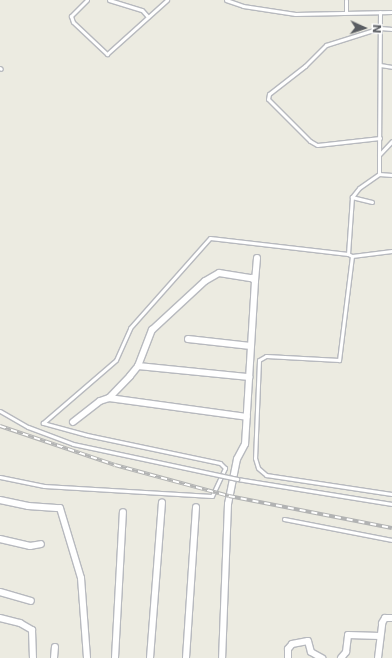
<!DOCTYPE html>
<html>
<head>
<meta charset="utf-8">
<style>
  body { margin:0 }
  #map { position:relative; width:392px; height:658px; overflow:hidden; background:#ecebe1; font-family:"DejaVu Sans",sans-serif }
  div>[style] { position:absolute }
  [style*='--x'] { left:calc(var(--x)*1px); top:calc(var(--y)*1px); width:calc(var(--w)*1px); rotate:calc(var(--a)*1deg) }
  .roads { filter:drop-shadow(1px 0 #b7b9be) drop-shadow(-1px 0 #b7b9be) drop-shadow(0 1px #b7b9be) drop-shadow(0 -1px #b7b9be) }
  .lane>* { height:3px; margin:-1.5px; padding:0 1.5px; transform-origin:1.5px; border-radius:1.5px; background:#fff }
  .street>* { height:6px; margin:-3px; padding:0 3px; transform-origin:3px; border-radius:3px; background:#fff }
  .rail>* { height:3.5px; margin-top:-1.75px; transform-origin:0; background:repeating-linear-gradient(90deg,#fff 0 6px,#b2b3b3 0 12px); box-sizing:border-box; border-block:1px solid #b2b3b3 }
  .bridges { filter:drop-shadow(1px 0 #b7b9be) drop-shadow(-1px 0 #b7b9be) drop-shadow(0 1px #b7b9be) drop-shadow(0 -1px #b7b9be) }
  .lane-bridge>* { height:3px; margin:-1.5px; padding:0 1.5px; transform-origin:1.5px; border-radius:1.5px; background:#fff }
  span { translate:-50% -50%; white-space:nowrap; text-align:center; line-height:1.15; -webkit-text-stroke:3px #fff; paint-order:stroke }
  .north { position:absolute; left:344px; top:8px; width:40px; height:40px; -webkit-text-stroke:3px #fff; paint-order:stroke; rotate:93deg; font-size:11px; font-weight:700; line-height:16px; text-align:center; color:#5a5d62 }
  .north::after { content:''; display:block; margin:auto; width:14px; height:18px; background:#5a5d62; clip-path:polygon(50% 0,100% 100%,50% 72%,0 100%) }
</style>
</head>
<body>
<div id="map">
  <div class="roads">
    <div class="lane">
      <i style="--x:87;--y:0;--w:23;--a:135"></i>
      <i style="--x:71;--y:16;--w:6;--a:72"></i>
      <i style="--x:73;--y:22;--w:47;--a:43.3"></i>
      <i style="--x:107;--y:54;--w:81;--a:-42"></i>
      <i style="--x:109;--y:0;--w:34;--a:17"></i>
      <i style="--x:142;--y:10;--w:9;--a:49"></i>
      <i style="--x:226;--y:0;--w:18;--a:19"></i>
      <i style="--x:243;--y:6;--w:53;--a:8.7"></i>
      <i style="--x:295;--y:14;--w:97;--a:-1.2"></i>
      <i style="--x:346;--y:11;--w:11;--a:-90"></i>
      <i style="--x:380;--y:12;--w:143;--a:90.4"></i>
      <i style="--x:379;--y:155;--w:19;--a:-47"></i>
      <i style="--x:380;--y:65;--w:12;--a:9"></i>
      <i style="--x:0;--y:68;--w:1;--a:45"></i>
      <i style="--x:380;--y:138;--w:63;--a:173.7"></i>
      <i style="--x:317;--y:145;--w:8;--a:-150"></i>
      <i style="--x:310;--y:141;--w:59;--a:-135"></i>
      <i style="--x:268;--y:99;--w:5;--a:-79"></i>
      <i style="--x:269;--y:94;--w:46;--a:-37.9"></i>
      <i style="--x:305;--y:66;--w:30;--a:-45"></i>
      <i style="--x:326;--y:45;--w:57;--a:-17.5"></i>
      <i style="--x:380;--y:28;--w:12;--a:5"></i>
      <i style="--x:379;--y:155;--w:19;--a:90"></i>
      <i style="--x:379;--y:174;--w:13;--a:4"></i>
      <i style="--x:352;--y:197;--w:11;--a:-52"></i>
      <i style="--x:359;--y:188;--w:24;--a:-35"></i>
      <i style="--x:372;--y:202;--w:21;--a:-166"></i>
      <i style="--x:352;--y:197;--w:57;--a:94"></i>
      <i style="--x:348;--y:254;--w:4;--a:27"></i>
      <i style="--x:352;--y:256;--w:40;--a:-7.1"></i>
      <i style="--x:352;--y:256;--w:105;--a:97.1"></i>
      <i style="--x:339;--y:360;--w:73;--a:-176.9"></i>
      <i style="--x:266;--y:356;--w:8;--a:150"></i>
      <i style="--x:259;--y:360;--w:98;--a:92.3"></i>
      <i style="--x:255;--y:458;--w:10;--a:73"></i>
      <i style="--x:258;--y:468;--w:11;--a:41"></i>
      <i style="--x:266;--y:475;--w:127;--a:8.6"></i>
      <i style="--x:0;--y:477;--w:45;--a:11.6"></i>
      <i style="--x:44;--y:486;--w:168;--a:3.4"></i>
      <i style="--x:212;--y:496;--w:31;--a:-65"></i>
      <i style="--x:225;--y:468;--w:7;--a:-135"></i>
      <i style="--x:220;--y:463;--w:136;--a:-168.1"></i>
      <i style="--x:87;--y:435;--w:46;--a:-164.7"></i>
      <i style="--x:43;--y:423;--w:96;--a:-40.8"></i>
      <i style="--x:116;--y:360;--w:35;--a:-66"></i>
      <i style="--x:130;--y:328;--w:120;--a:-48.4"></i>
      <i style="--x:210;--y:238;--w:139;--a:6.6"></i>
      <i style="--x:237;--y:479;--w:157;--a:9.2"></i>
      <i style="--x:284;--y:519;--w:110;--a:11"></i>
    </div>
    <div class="street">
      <i style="--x:255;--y:281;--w:23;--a:-85"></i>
      <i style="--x:188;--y:339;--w:63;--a:6.3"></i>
      <i style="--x:138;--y:366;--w:112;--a:5.7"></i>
      <i style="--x:109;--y:398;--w:139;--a:7.8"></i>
      <i style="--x:73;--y:422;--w:34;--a:-38"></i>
      <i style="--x:100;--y:401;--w:9;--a:-18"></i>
      <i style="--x:109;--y:398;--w:30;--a:-46"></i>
      <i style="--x:130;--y:376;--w:13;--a:-51"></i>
      <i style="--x:138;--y:366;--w:39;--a:-69"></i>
      <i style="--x:152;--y:330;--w:72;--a:-42.8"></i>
      <i style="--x:205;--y:281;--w:16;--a:-30"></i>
      <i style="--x:219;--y:273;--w:33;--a:9"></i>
      <i style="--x:252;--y:278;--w:4;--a:45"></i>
      <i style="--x:255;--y:281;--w:163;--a:93.5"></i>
      <i style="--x:245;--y:444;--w:17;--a:118"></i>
      <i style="--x:237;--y:459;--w:46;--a:101.3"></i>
      <i style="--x:228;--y:504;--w:154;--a:92.2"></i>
      <i style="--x:0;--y:500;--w:29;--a:12"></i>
      <i style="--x:28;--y:506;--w:32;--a:4"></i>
      <i style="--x:60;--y:508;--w:73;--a:73.3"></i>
      <i style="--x:81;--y:578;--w:80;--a:85.7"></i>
      <i style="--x:0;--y:539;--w:31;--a:13"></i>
      <i style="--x:30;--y:546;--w:11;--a:-10"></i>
      <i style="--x:0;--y:592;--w:32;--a:16"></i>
      <i style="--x:0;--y:618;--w:21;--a:14"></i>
      <i style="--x:20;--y:623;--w:14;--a:30"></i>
      <i style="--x:32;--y:630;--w:28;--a:88"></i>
      <i style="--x:54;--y:658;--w:11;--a:-85"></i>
      <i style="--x:115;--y:658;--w:146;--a:-86.9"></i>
      <i style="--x:150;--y:658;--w:156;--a:-85.6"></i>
      <i style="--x:186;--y:658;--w:151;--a:-86.2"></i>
      <i style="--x:288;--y:658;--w:9;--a:-90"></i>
      <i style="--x:288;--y:649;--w:6;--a:-51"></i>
      <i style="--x:292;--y:644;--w:16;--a:-11"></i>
      <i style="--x:308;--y:641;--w:11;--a:75"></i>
      <i style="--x:311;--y:652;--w:13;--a:29"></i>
      <i style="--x:341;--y:658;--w:8;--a:-50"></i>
      <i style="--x:346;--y:652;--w:17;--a:-83"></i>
      <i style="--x:348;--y:635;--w:32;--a:2"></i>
      <i style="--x:378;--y:658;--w:35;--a:-83"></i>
      <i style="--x:382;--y:623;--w:6;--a:-59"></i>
      <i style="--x:385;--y:618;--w:7;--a:0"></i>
    </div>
  </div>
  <div class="rail">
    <i style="--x:0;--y:426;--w:121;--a:18.7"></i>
    <i style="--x:115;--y:465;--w:118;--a:15.2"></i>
    <i style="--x:229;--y:496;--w:166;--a:11.1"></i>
  </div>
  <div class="bridges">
    <div class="lane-bridge">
      <i style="--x:0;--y:411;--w:32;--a:30"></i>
      <i style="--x:28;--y:427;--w:48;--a:20.7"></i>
      <i style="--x:73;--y:444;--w:168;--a:12"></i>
    </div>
  </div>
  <div class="north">N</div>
</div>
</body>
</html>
